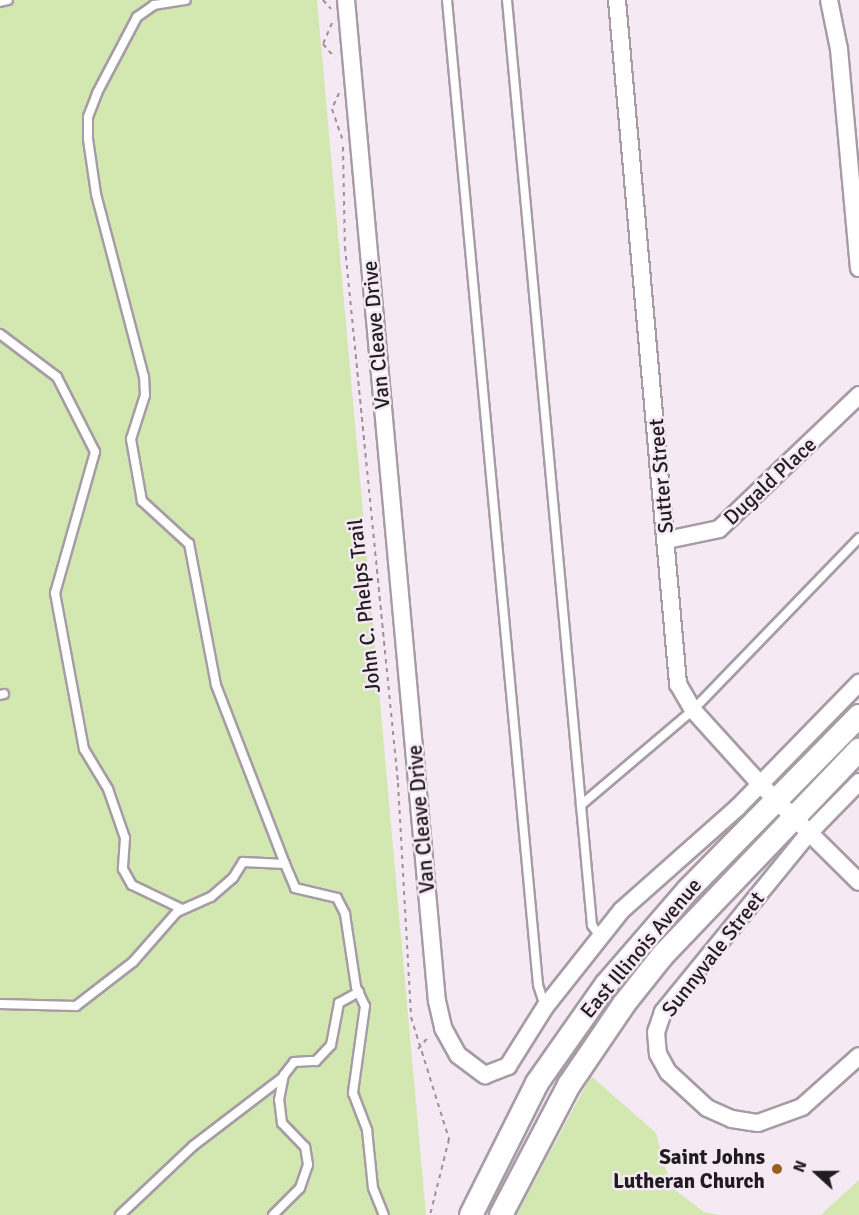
<!DOCTYPE html>
<html>
<head>
<meta charset="utf-8">
<style>
  body { margin:0 }
  #map { position:relative; width:859px; height:1215px; overflow:hidden; background:#f5e9f4; font-family:Signika,sans-serif }
  div>[style] { position:absolute }
  [style*='--x'] { left:calc(var(--x)*1px); top:calc(var(--y)*1px); width:calc(var(--w)*1px); rotate:calc(var(--a)*1deg) }
  .green>* { inset:0; background:#d2e8b0 }
  .path>* { height:2px; margin-top:-1px; transform-origin:0; background:repeating-linear-gradient(90deg,#9a9199 0 4.5px,transparent 0 9px) }
  .roads { filter:drop-shadow(2px 0 #a79ca6) drop-shadow(-2px 0 #a79ca6) drop-shadow(0 2px #a79ca6) drop-shadow(0 -2px #a79ca6) }
  .service>* { height:8px; margin:-4px; padding:0 4px; transform-origin:4px; border-radius:4px; background:#fff }
  .minor>* { height:16px; margin:-8px; padding:0 8px; transform-origin:8px; border-radius:8px; background:#fff }
  .secondary>* { height:22px; margin:-11px; padding:0 11px; transform-origin:11px; border-radius:11px; background:#fff }
  .dots>* { width:16px; height:16px; translate:-50% -50%; box-sizing:border-box; border:3px solid #f5e9f4; border-radius:50% }
  span { translate:-50% -50%; white-space:nowrap; text-align:center; line-height:1.15; -webkit-text-stroke:5px #f5e9f4; paint-order:stroke }
  .street-label { font-size:21px; color:#211c20 }
  .poi-label { font-size:21px; color:#211c20; font-weight:700 }
  .right { translate:-100% -50%; text-align:right }
  .north { position:absolute; left:787px; top:1143px; width:60px; height:60px; -webkit-text-stroke:4px #f5e9f4; paint-order:stroke; rotate:291deg; font-size:16px; font-weight:700; line-height:24px; text-align:center; color:#211c20 }
  .north::after { content:''; display:block; margin:auto; width:21px; height:27px; background:#211c20; clip-path:polygon(50% 0,100% 100%,50% 72%,0 100%) }
</style>
</head>
<body>
<div id="map">
  <div class="green">
    <i style="clip-path:polygon(0 0,317px 0,426px 1215px,0 1215px)"></i>
    <i style="clip-path:polygon(591px 1076px,656px 1133px,671px 1187px,704px 1212px,719px 1215px,516px 1215px)"></i>
    <i style="clip-path:polygon(859px 1180px,859px 1215px,821px 1215px,828px 1208px)"></i>
  </div>
  <div class="path">
    <i style="--x:323;--y:0;--w:12;--a:48"></i>
    <i style="--x:332;--y:23;--w:23;--a:113"></i>
    <i style="--x:323;--y:44;--w:18;--a:49"></i>
    <i style="--x:339;--y:93;--w:17;--a:114"></i>
    <i style="--x:332;--y:109;--w:31;--a:71"></i>
    <i style="--x:343;--y:147;--w:100;--a:88.9"></i>
    <i style="--x:345;--y:247;--w:539;--a:84.35"></i>
    <i style="--x:398;--y:783;--w:234;--a:86.8"></i>
    <i style="--x:411;--y:1017;--w:128;--a:72.7"></i>
    <i style="--x:449;--y:1139;--w:78;--a:104"></i>
    <i style="--x:418;--y:1049;--w:18;--a:-49"></i>
  </div>
  <div class="roads">
    <div class="service">
      <i style="--x:447;--y:0;--w:989;--a:84.72"></i>
      <i style="--x:538;--y:985;--w:23;--a:72"></i>
      <i style="--x:507;--y:0;--w:929;--a:84.75"></i>
      <i style="--x:592;--y:925;--w:14;--a:56"></i>
      <i style="--x:0;--y:2;--w:8;--a:-14"></i>
      <i style="--x:0;--y:334;--w:71;--a:37"></i>
      <i style="--x:57;--y:377;--w:84;--a:63.1"></i>
      <i style="--x:95;--y:452;--w:147;--a:105.8"></i>
      <i style="--x:55;--y:593;--w:159;--a:79.5"></i>
      <i style="--x:84;--y:749;--w:47;--a:59"></i>
      <i style="--x:108;--y:789;--w:52;--a:70.9"></i>
      <i style="--x:125;--y:838;--w:31;--a:94"></i>
      <i style="--x:123;--y:869;--w:18;--a:61"></i>
      <i style="--x:132;--y:885;--w:55;--a:25.6"></i>
      <i style="--x:0;--y:695;--w:4;--a:-14"></i>
      <i style="--x:581;--y:805;--w:147;--a:-40.3"></i>
      <i style="--x:693;--y:710;--w:239;--a:-46"></i>
      <i style="--x:285;--y:864;--w:26;--a:67"></i>
      <i style="--x:295;--y:888;--w:43;--a:13.4"></i>
      <i style="--x:337;--y:898;--w:18;--a:63"></i>
      <i style="--x:345;--y:914;--w:74;--a:81.4"></i>
      <i style="--x:356;--y:987;--w:21;--a:65"></i>
      <i style="--x:365;--y:1006;--w:88;--a:97.9"></i>
      <i style="--x:353;--y:1093;--w:40;--a:69"></i>
      <i style="--x:367;--y:1130;--w:58;--a:84.1"></i>
      <i style="--x:373;--y:1188;--w:29;--a:68"></i>
      <i style="--x:0;--y:1004;--w:76;--a:1.5"></i>
      <i style="--x:76;--y:1006;--w:72;--a:-37.7"></i>
      <i style="--x:133;--y:962;--w:67;--a:-48.7"></i>
      <i style="--x:177;--y:912;--w:37;--a:-24"></i>
      <i style="--x:211;--y:897;--w:29;--a:-41"></i>
      <i style="--x:233;--y:878;--w:19;--a:-58"></i>
      <i style="--x:243;--y:862;--w:42;--a:2.7"></i>
      <i style="--x:285;--y:864;--w:192;--a:-111.1"></i>
      <i style="--x:216;--y:685;--w:144;--a:-100.8"></i>
      <i style="--x:189;--y:544;--w:64;--a:-137.5"></i>
      <i style="--x:142;--y:501;--w:63;--a:-100.1"></i>
      <i style="--x:131;--y:439;--w:46;--a:-72.3"></i>
      <i style="--x:145;--y:395;--w:18;--a:-93"></i>
      <i style="--x:144;--y:377;--w:189;--a:-104.7"></i>
      <i style="--x:96;--y:194;--w:56;--a:-98.3"></i>
      <i style="--x:88;--y:139;--w:22;--a:-90"></i>
      <i style="--x:88;--y:117;--w:26;--a:-69"></i>
      <i style="--x:97;--y:93;--w:86;--a:-62.2"></i>
      <i style="--x:137;--y:17;--w:21;--a:-35"></i>
      <i style="--x:154;--y:5;--w:32;--a:-9"></i>
      <i style="--x:120;--y:1215;--w:100;--a:-43.4"></i>
      <i style="--x:193;--y:1146;--w:112;--a:-37.4"></i>
      <i style="--x:273;--y:1215;--w:38;--a:-45"></i>
      <i style="--x:300;--y:1188;--w:24;--a:-71"></i>
      <i style="--x:308;--y:1165;--w:18;--a:-99"></i>
      <i style="--x:305;--y:1147;--w:33;--a:-134"></i>
      <i style="--x:282;--y:1123;--w:23;--a:-97"></i>
      <i style="--x:279;--y:1100;--w:25;--a:-79"></i>
      <i style="--x:284;--y:1075;--w:16;--a:-52"></i>
      <i style="--x:294;--y:1062;--w:22;--a:-3"></i>
      <i style="--x:316;--y:1061;--w:22;--a:-47"></i>
      <i style="--x:331;--y:1045;--w:43;--a:-79.2"></i>
      <i style="--x:339;--y:1003;--w:23;--a:-29"></i>
    </div>
    <div class="minor">
      <i style="--x:346;--y:0;--w:1005;--a:84.81"></i>
      <i style="--x:437;--y:1001;--w:28;--a:77"></i>
      <i style="--x:443;--y:1028;--w:31;--a:61"></i>
      <i style="--x:458;--y:1055;--w:34;--a:37"></i>
      <i style="--x:485;--y:1075;--w:25;--a:-21"></i>
      <i style="--x:508;--y:1066;--w:70;--a:-57.9"></i>
      <i style="--x:545;--y:1007;--w:124;--a:-51.6"></i>
      <i style="--x:622;--y:910;--w:154;--a:-41.6"></i>
      <i style="--x:737;--y:808;--w:175;--a:-45.7"></i>
      <i style="--x:617;--y:0;--w:687;--a:84.9"></i>
      <i style="--x:678;--y:684;--w:30;--a:60"></i>
      <i style="--x:693;--y:710;--w:100;--a:47.8"></i>
      <i style="--x:760;--y:784;--w:139;--a:44.7"></i>
      <i style="--x:829;--y:0;--w:50;--a:78.5"></i>
      <i style="--x:839;--y:49;--w:220;--a:84.8"></i>
      <i style="--x:667;--y:540;--w:53;--a:-11.9"></i>
      <i style="--x:719;--y:529;--w:194;--a:-43.7"></i>
      <i style="--x:859;--y:782;--w:73;--a:134.4"></i>
      <i style="--x:808;--y:834;--w:230;--a:129.2"></i>
      <i style="--x:663;--y:1012;--w:21;--a:109"></i>
      <i style="--x:656;--y:1032;--w:22;--a:85"></i>
      <i style="--x:658;--y:1054;--w:21;--a:61"></i>
      <i style="--x:668;--y:1072;--w:53;--a:42.7"></i>
      <i style="--x:707;--y:1108;--w:27;--a:24"></i>
      <i style="--x:732;--y:1119;--w:26;--a:9"></i>
      <i style="--x:758;--y:1123;--w:47;--a:-20"></i>
      <i style="--x:802;--y:1107;--w:76;--a:-41.8"></i>
    </div>
    <div class="secondary">
      <i style="--x:471;--y:1215;--w:148;--a:-63.4"></i>
      <i style="--x:537;--y:1083;--w:120;--a:-54.9"></i>
      <i style="--x:606;--y:985;--w:125;--a:-49.2"></i>
      <i style="--x:688;--y:890;--w:244;--a:-45.5"></i>
      <i style="--x:501;--y:1215;--w:147;--a:-62.4"></i>
      <i style="--x:569;--y:1085;--w:98;--a:-55.8"></i>
      <i style="--x:624;--y:1004;--w:63;--a:-51.5"></i>
      <i style="--x:663;--y:955;--w:284;--a:-46.3"></i>
    </div>
  </div>
  <div class="dots">
    <i style="left:777px;top:1169px;background:#97601a"></i>
  </div>
  <div class="street-label">
    <span style="left:376px;top:335px;rotate:-95deg">Van Cleave Drive</span>
    <span style="left:661px;top:476px;rotate:-95deg">Sutter Street</span>
    <span style="left:770px;top:481px;rotate:-43deg">Dugald Place</span>
    <span style="left:364px;top:606px;rotate:-96deg">John C. Phelps Trail</span>
    <span style="left:421px;top:819px;rotate:-95deg">Van Cleave Drive</span>
    <span style="left:641px;top:948px;rotate:-50deg">East Illinois Avenue</span>
    <span style="left:713px;top:954px;rotate:-52deg">Sunnyvale Street</span>
  </div>
  <div class="poi-label">
    <span class="right" style="left:765px;top:1169px">Saint Johns<br>Lutheran Church</span>
  </div>
  <div class="north">N</div>
</div>
</body>
</html>
